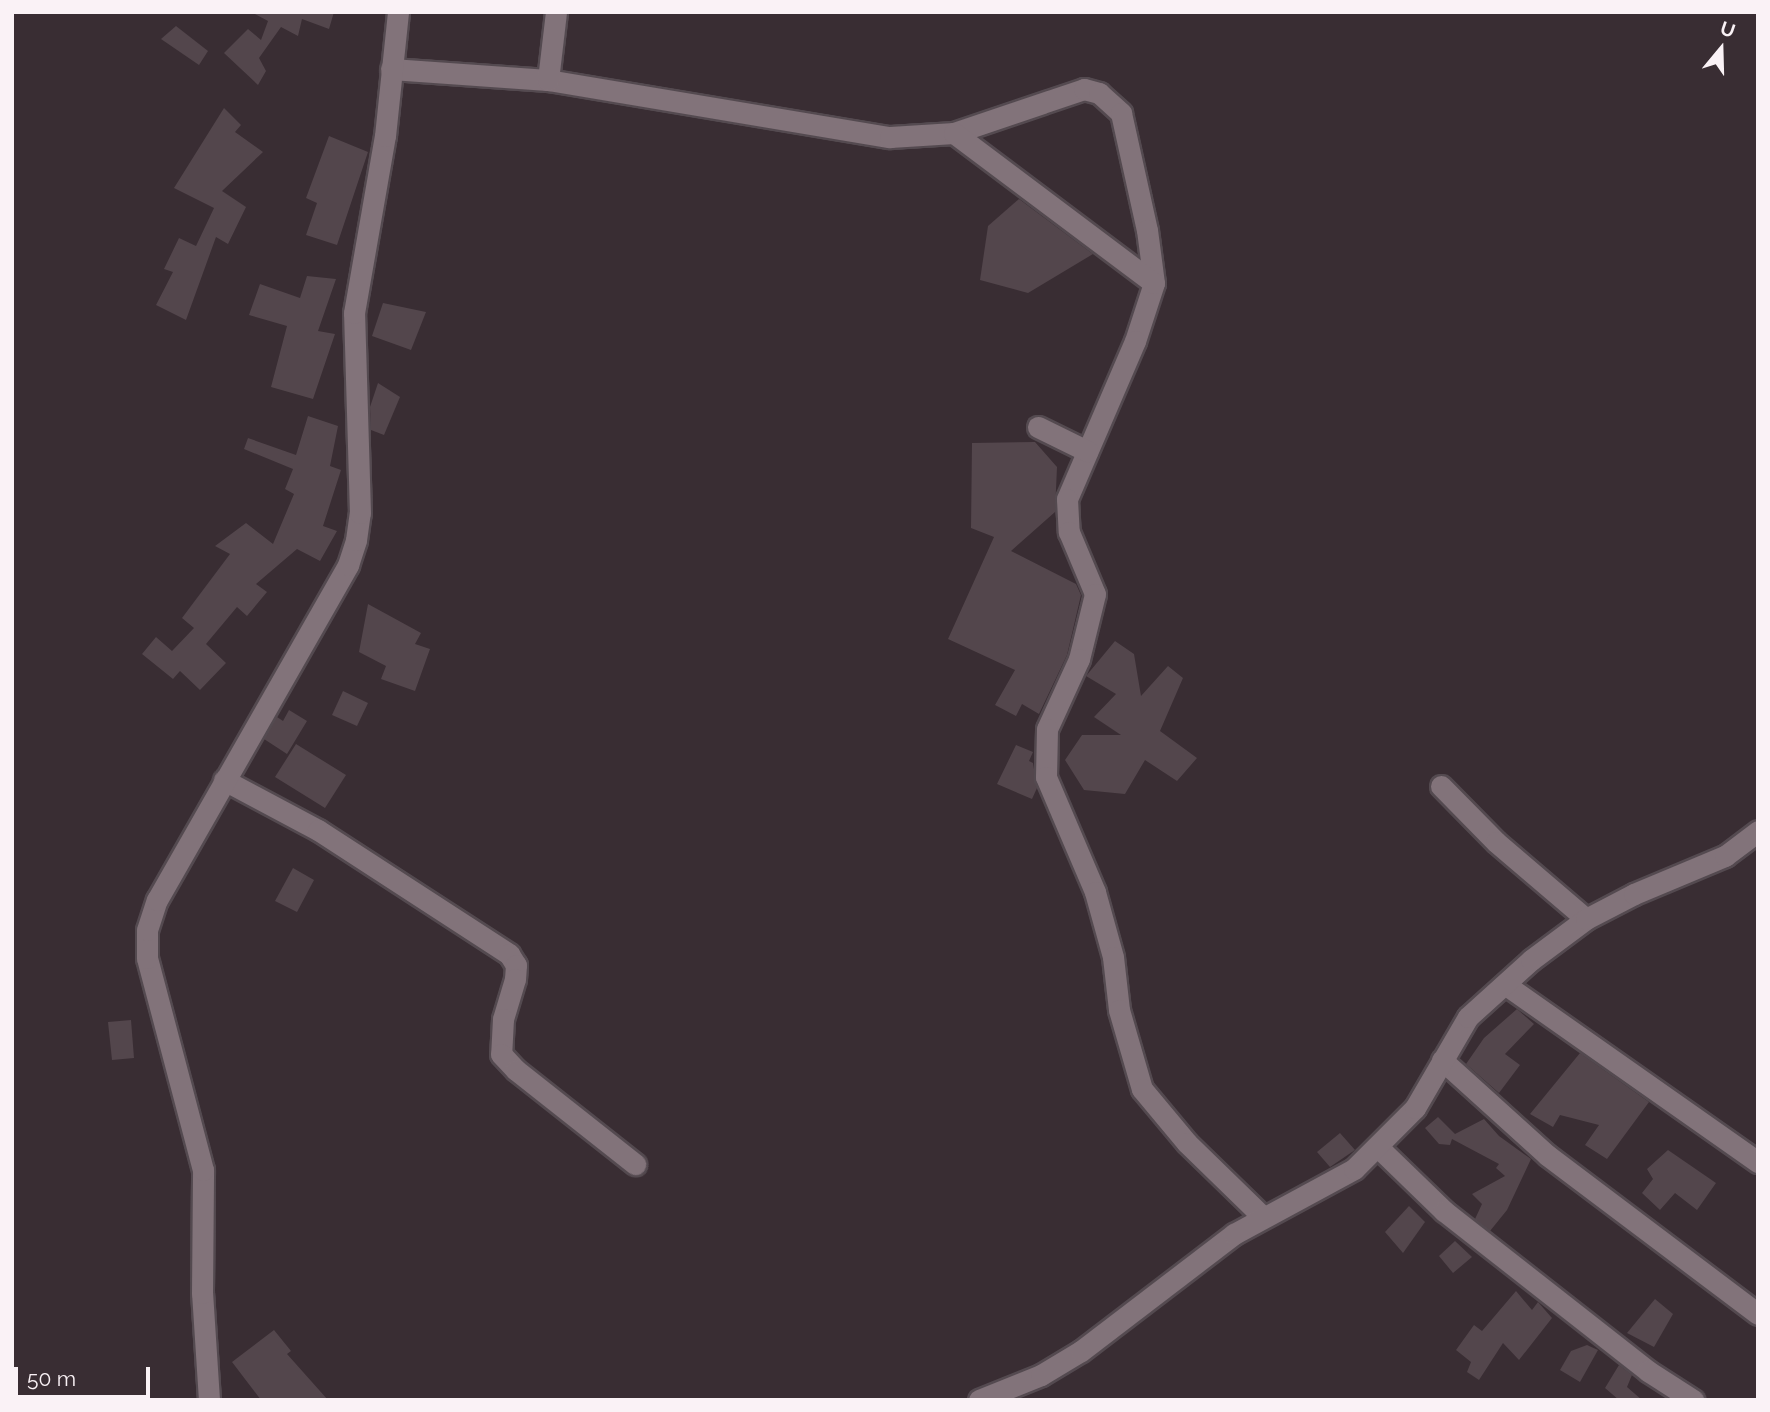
<!DOCTYPE html>
<html>
<head>
<meta charset="utf-8">
<style>
  body { margin:0 }
  #map { position:relative; width:1770px; height:1412px; overflow:hidden; background:#392d33; font-family:Raleway,sans-serif }
  div>[style] { position:absolute }
  [style*='--x'] { left:calc(var(--x)*1px); top:calc(var(--y)*1px); width:calc(var(--w)*1px); rotate:calc(var(--a)*1deg) }
  .building>* { inset:0; background:#53464c }
  .roads { filter:drop-shadow(2px 0 #544a50) drop-shadow(-2px 0 #544a50) drop-shadow(0 2px #544a50) drop-shadow(0 -2px #544a50) }
  .street>* { height:21px; margin:-10.5px; padding:0 10.5px; transform-origin:10.5px; border-radius:10.5px; background:#82737a }
  span { translate:-50% -50%; white-space:nowrap; text-align:center; line-height:1.15; -webkit-text-stroke:5px #392d33; paint-order:stroke }
  .frame { position:absolute; inset:0; border:14px solid #faf2f6; pointer-events:none }
  .north { position:absolute; left:1686px; top:14px; width:70px; height:70px; -webkit-text-stroke:5px #392d33; paint-order:stroke; rotate:19deg; font-size:19px; font-weight:700; line-height:28px; text-align:center; color:#faf2f6 }
  .north::after { content:''; display:block; margin:auto; width:24px; height:32px; background:#faf2f6; clip-path:polygon(50% 0,100% 100%,50% 72%,0 100%) }
  .scale { position:absolute; left:14px; top:1367px; width:136px; height:32px; box-sizing:border-box; border:4px solid #faf2f6; border-top:0; padding-left:9px; font-size:21px; line-height:24px; white-space:nowrap; color:#faf2f6; -webkit-text-stroke:5px #392d33; paint-order:stroke }
</style>
</head>
<body>
<div id="map">
  <div class="building">
    <i style="clip-path:polygon(251px 12px,334px 12px,329px 29px,302px 19px,298px 36px,281px 27px,259px 58px,266px 71px,258px 85px,224px 53px,248px 29px,261px 40px,268px 21px)"></i>
    <i style="clip-path:polygon(176px 26px,208px 51px,199px 65px,161px 39px)"></i>
    <i style="clip-path:polygon(224px 108px,241px 125px,235px 132px,263px 152px,222px 191px,246px 207px,228px 244px,216px 237px,186px 320px,156px 305px,173px 272px,164px 269px,179px 238px,196px 246px,214px 208px,174px 188px)"></i>
    <i style="clip-path:polygon(329px 136px,368px 152px,337px 245px,306px 235px,317px 203px,306px 198px)"></i>
    <i style="clip-path:polygon(1019px 199px,1093px 254px,1028px 293px,980px 280px,988px 226px)"></i>
    <i style="clip-path:polygon(307px 276px,336px 279px,318px 331px,335px 334px,313px 399px,271px 387px,287px 326px,249px 315px,260px 284px,300px 298px)"></i>
    <i style="clip-path:polygon(383px 303px,426px 312px,411px 350px,372px 336px)"></i>
    <i style="clip-path:polygon(378px 383px,400px 397px,384px 435px,371px 430px,370px 407px)"></i>
    <i style="clip-path:polygon(308px 416px,338px 426px,330px 466px,341px 470px,323px 526px,337px 531px,320px 561px,297px 549px,256px 584px,267px 592px,247px 616px,237px 607px,206px 644px,226px 663px,200px 690px,180px 671px,173px 679px,142px 654px,156px 637px,172px 651px,194px 628px,182px 618px,230px 554px,215px 546px,246px 523px,273px 544px,294px 494px,285px 489px,293px 469px,244px 449px,248px 438px,296px 455px)"></i>
    <i style="clip-path:polygon(1035px 442px,1057px 467px,1055px 512px,1011px 551px,1076px 584px,1081px 595px,1067px 655px,1039px 714px,1022px 704px,1016px 716px,995px 705px,1015px 670px,948px 639px,994px 537px,971px 528px,972px 443px)"></i>
    <i style="clip-path:polygon(368px 604px,421px 633px,415px 644px,430px 649px,415px 691px,381px 679px,386px 666px,359px 652px)"></i>
    <i style="clip-path:polygon(1115px 641px,1134px 654px,1141px 696px,1168px 666px,1183px 678px,1160px 731px,1197px 758px,1177px 781px,1145px 760px,1125px 794px,1084px 790px,1065px 760px,1082px 735px,1121px 735px,1094px 717px,1116px 694px,1086px 676px)"></i>
    <i style="clip-path:polygon(343px 691px,368px 703px,357px 726px,332px 715px)"></i>
    <i style="clip-path:polygon(289px 710px,307px 721px,287px 754px,264px 739px,277px 717px,283px 721px)"></i>
    <i style="clip-path:polygon(296px 744px,346px 775px,325px 808px,275px 777px)"></i>
    <i style="clip-path:polygon(1016px 745px,1033px 752px,1029px 761px,1033px 763px,1037px 788px,1032px 799px,997px 784px)"></i>
    <i style="clip-path:polygon(293px 868px,314px 880px,297px 912px,275px 901px)"></i>
    <i style="clip-path:polygon(1517px 1009px,1534px 1024px,1505px 1054px,1520px 1065px,1499px 1093px,1466px 1064px,1484px 1038px)"></i>
    <i style="clip-path:polygon(131px 1020px,134px 1058px,112px 1060px,108px 1022px)"></i>
    <i style="clip-path:polygon(1580px 1053px,1649px 1102px,1607px 1159px,1585px 1145px,1599px 1125px,1560px 1115px,1553px 1127px,1530px 1114px)"></i>
    <i style="clip-path:polygon(1438px 1117px,1455px 1134px,1484px 1119px,1499px 1136px,1531px 1159px,1507px 1210px,1490px 1231px,1475px 1219px,1482px 1204px,1472px 1194px,1505px 1176px,1496px 1168px,1499px 1164px,1452px 1139px,1450px 1145px,1439px 1144px,1425px 1128px)"></i>
    <i style="clip-path:polygon(1340px 1133px,1355px 1150px,1330px 1167px,1317px 1152px)"></i>
    <i style="clip-path:polygon(1668px 1150px,1716px 1183px,1697px 1210px,1675px 1193px,1660px 1210px,1642px 1193px,1653px 1179px,1647px 1169px)"></i>
    <i style="clip-path:polygon(1409px 1206px,1425px 1222px,1403px 1253px,1385px 1232px)"></i>
    <i style="clip-path:polygon(1455px 1241px,1472px 1257px,1453px 1273px,1439px 1256px)"></i>
    <i style="clip-path:polygon(1516px 1291px,1532px 1310px,1538px 1302px,1552px 1318px,1519px 1360px,1503px 1343px,1479px 1380px,1467px 1372px,1471px 1362px,1456px 1350px,1474px 1325px,1482px 1331px)"></i>
    <i style="clip-path:polygon(1655px 1299px,1673px 1314px,1654px 1347px,1627px 1333px)"></i>
    <i style="clip-path:polygon(274px 1330px,291px 1351px,287px 1354px,328px 1400px,261px 1400px,232px 1362px)"></i>
    <i style="clip-path:polygon(1587px 1345px,1598px 1350px,1580px 1382px,1560px 1370px,1571px 1351px)"></i>
    <i style="clip-path:polygon(1619px 1365px,1632px 1375px,1627px 1387px,1642px 1400px,1619px 1400px,1605px 1388px)"></i>
  </div>
  <div class="roads">
    <div class="street">
      <i style="--x:391;--y:69;--w:157;--a:4"></i>
      <i style="--x:548;--y:80;--w:347;--a:9.5"></i>
      <i style="--x:890;--y:137;--w:64;--a:-3.6"></i>
      <i style="--x:954;--y:133;--w:137;--a:-18.7"></i>
      <i style="--x:1084;--y:89;--w:16;--a:15"></i>
      <i style="--x:1099;--y:93;--w:30;--a:42"></i>
      <i style="--x:1121;--y:113;--w:120;--a:77.5"></i>
      <i style="--x:1147;--y:230;--w:53;--a:82.5"></i>
      <i style="--x:1154;--y:283;--w:61;--a:108.1"></i>
      <i style="--x:1135;--y:341;--w:172;--a:113.3"></i>
      <i style="--x:1067;--y:499;--w:33;--a:87"></i>
      <i style="--x:1069;--y:532;--w:67;--a:67.2"></i>
      <i style="--x:1095;--y:594;--w:67;--a:103.8"></i>
      <i style="--x:1079;--y:659;--w:77;--a:114.6"></i>
      <i style="--x:1047;--y:729;--w:48;--a:91.2"></i>
      <i style="--x:1046;--y:777;--w:125;--a:66.9"></i>
      <i style="--x:1095;--y:892;--w:67;--a:74.5"></i>
      <i style="--x:1113;--y:957;--w:53;--a:83.5"></i>
      <i style="--x:1119;--y:1010;--w:82;--a:73.8"></i>
      <i style="--x:1142;--y:1089;--w:70;--a:50.2"></i>
      <i style="--x:1187;--y:1143;--w:105;--a:44.2"></i>
      <i style="--x:548;--y:80;--w:68;--a:-83.3"></i>
      <i style="--x:954;--y:133;--w:250;--a:36.9"></i>
      <i style="--x:1038;--y:427;--w:55;--a:26.1"></i>
      <i style="--x:224;--y:780;--w:106;--a:28"></i>
      <i style="--x:318;--y:830;--w:228;--a:33"></i>
      <i style="--x:509;--y:954;--w:13;--a:58"></i>
      <i style="--x:516;--y:965;--w:14;--a:94"></i>
      <i style="--x:515;--y:979;--w:42;--a:106.7"></i>
      <i style="--x:503;--y:1019;--w:35;--a:93"></i>
      <i style="--x:501;--y:1054;--w:22;--a:47"></i>
      <i style="--x:516;--y:1070;--w:152;--a:38.3"></i>
      <i style="--x:1441;--y:786;--w:78;--a:45.5"></i>
      <i style="--x:1496;--y:842;--w:118;--a:40.5"></i>
      <i style="--x:1506;--y:985;--w:308;--a:35.1"></i>
      <i style="--x:1442;--y:1060;--w:142;--a:42.1"></i>
      <i style="--x:1547;--y:1155;--w:264;--a:37"></i>
      <i style="--x:1379;--y:1148;--w:91;--a:44.1"></i>
      <i style="--x:1444;--y:1211;--w:259;--a:38.1"></i>
      <i style="--x:1648;--y:1371;--w:54;--a:32.8"></i>
      <i style="--x:209;--y:1400;--w:107;--a:-93.7"></i>
      <i style="--x:202;--y:1293;--w:123;--a:-89.5"></i>
      <i style="--x:203;--y:1170;--w:219;--a:-104.8"></i>
      <i style="--x:147;--y:958;--w:28;--a:-90"></i>
      <i style="--x:147;--y:930;--w:32;--a:-72"></i>
      <i style="--x:157;--y:900;--w:386;--a:-60.3"></i>
      <i style="--x:348;--y:565;--w:26;--a:-72"></i>
      <i style="--x:356;--y:540;--w:27;--a:-82"></i>
      <i style="--x:360;--y:513;--w:200;--a:-91.7"></i>
      <i style="--x:354;--y:313;--w:180;--a:-80.1"></i>
      <i style="--x:385;--y:136;--w:125;--a:-84"></i>
      <i style="--x:979;--y:1400;--w:67;--a:-22"></i>
      <i style="--x:1041;--y:1375;--w:47;--a:-31"></i>
      <i style="--x:1081;--y:1351;--w:193;--a:-37.4"></i>
      <i style="--x:1234;--y:1234;--w:136;--a:-28.4"></i>
      <i style="--x:1354;--y:1169;--w:86;--a:-45"></i>
      <i style="--x:1415;--y:1108;--w:105;--a:-59.8"></i>
      <i style="--x:1468;--y:1017;--w:85;--a:-42.1"></i>
      <i style="--x:1531;--y:960;--w:69;--a:-36.7"></i>
      <i style="--x:1586;--y:919;--w:54;--a:-27.5"></i>
      <i style="--x:1634;--y:894;--w:99;--a:-22.7"></i>
      <i style="--x:1725;--y:856;--w:41;--a:-37.1"></i>
    </div>
  </div>
  <div class="frame"></div>
  <div class="north">U</div>
  <div class="scale">50 m</div>
</div>
</body>
</html>
